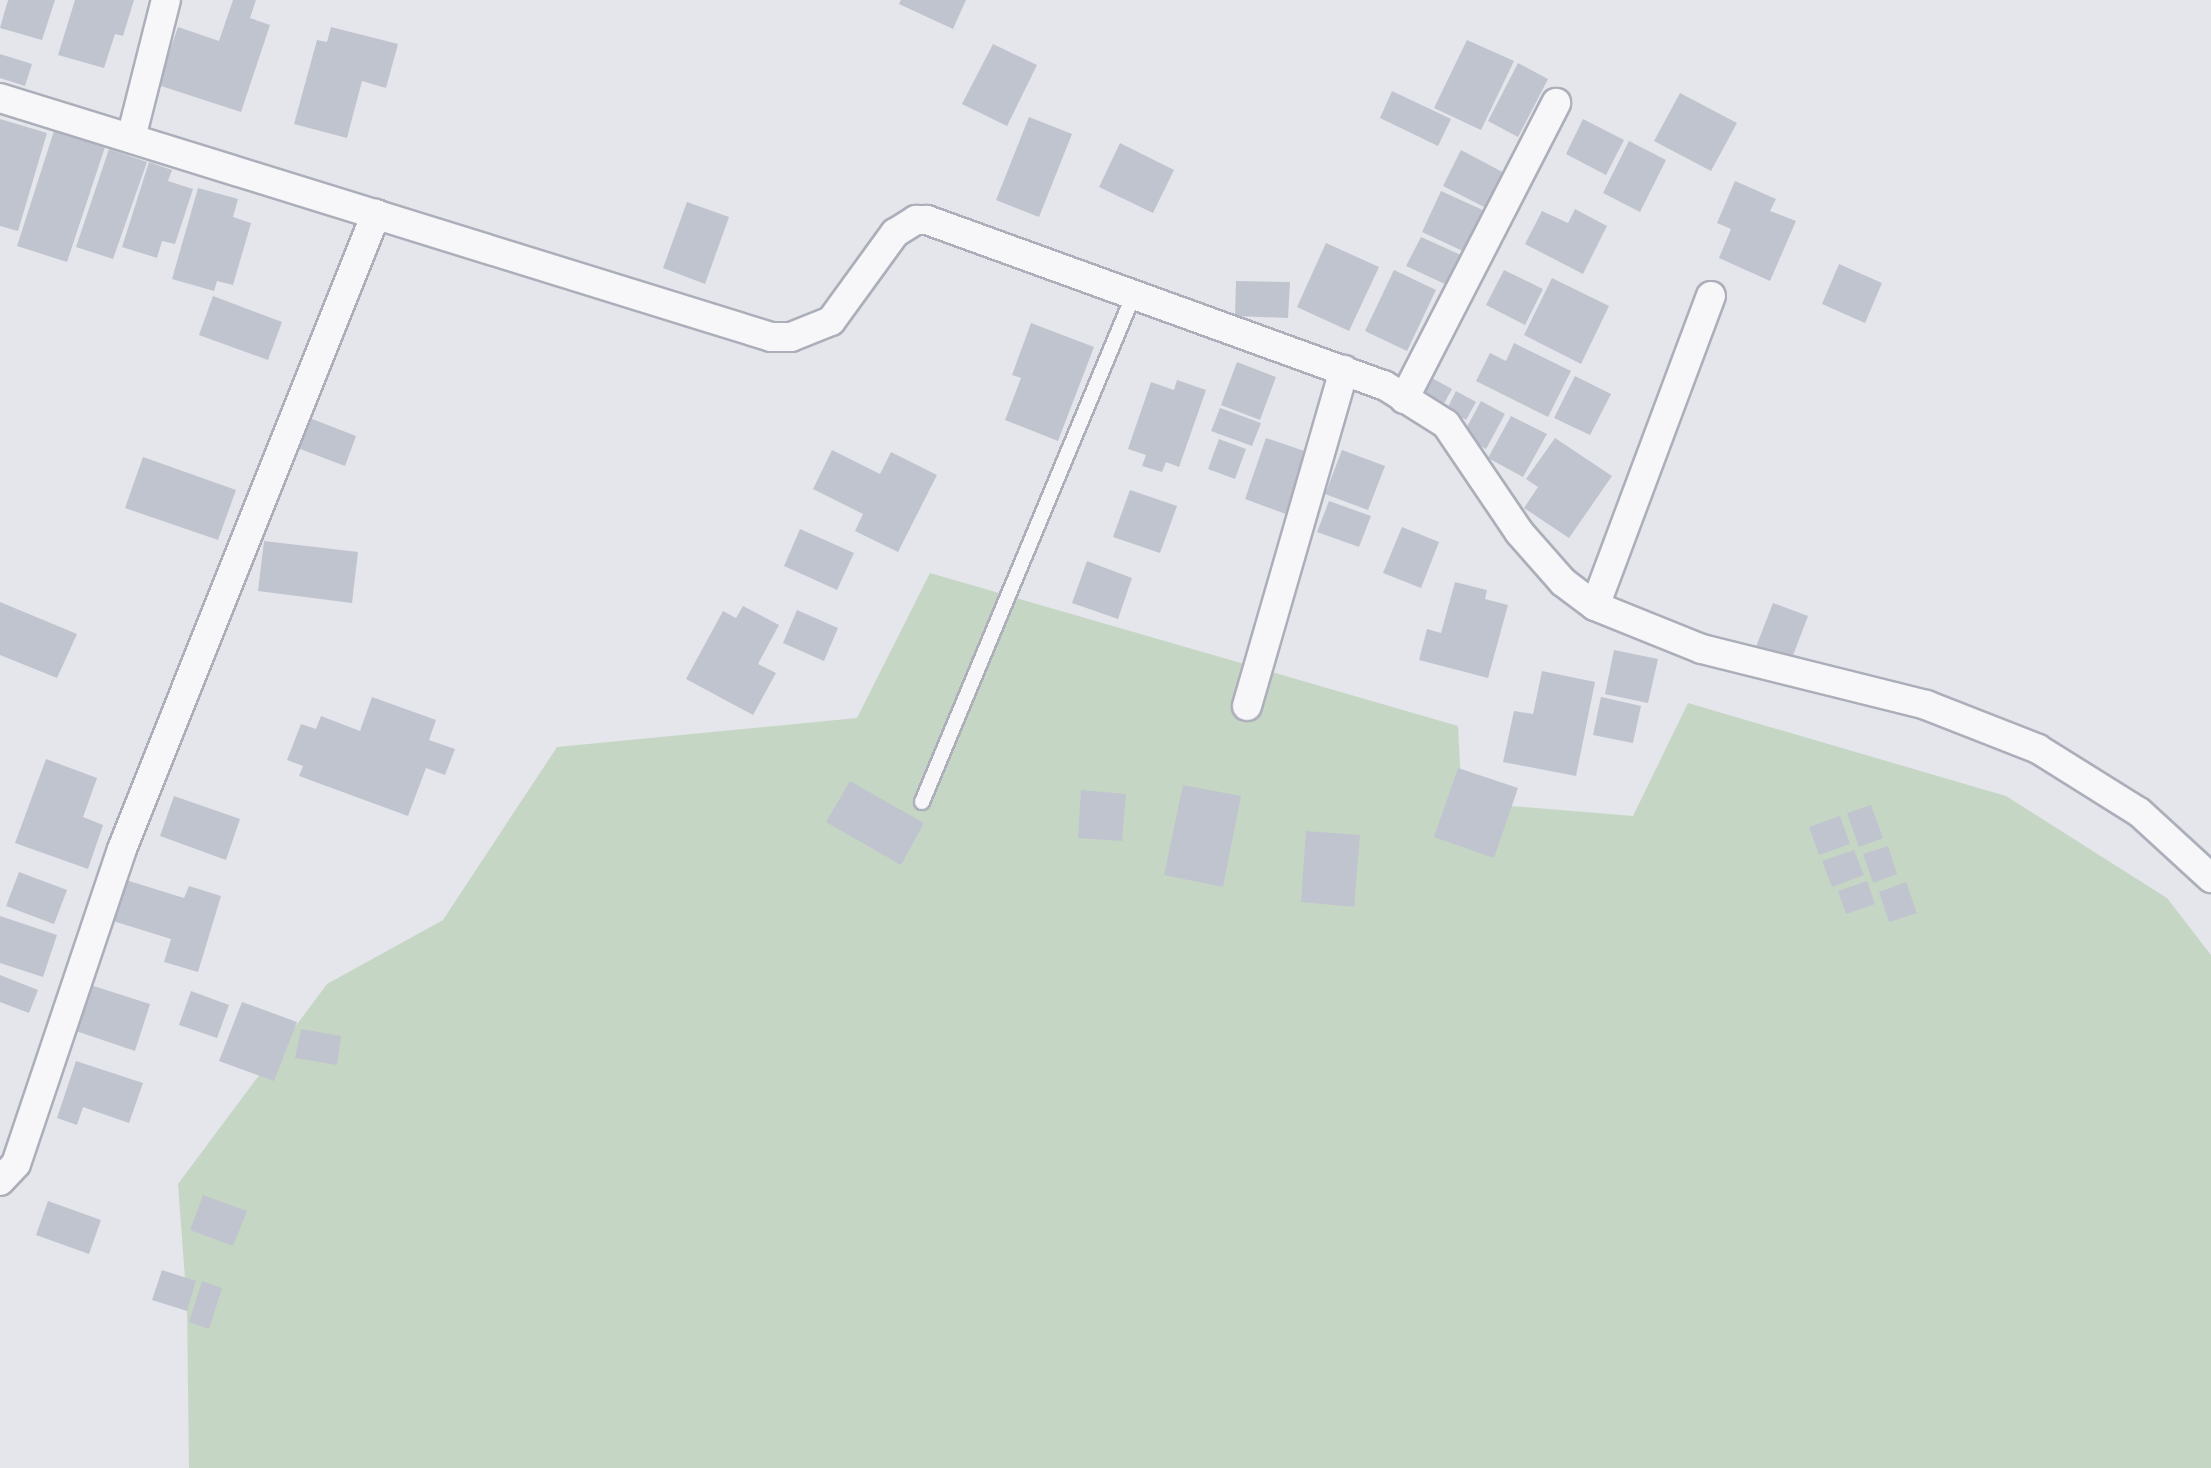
<!DOCTYPE html>
<html>
<head>
<meta charset="utf-8">
<style>
  body { margin:0 }
  #map { position:relative; width:2211px; height:1468px; overflow:hidden; background:#e4e6ec; font-family:Quicksand,sans-serif }
  div>[style] { position:absolute }
  [style*='--x'] { left:calc(var(--x)*1px); top:calc(var(--y)*1px); width:calc(var(--w)*1px); rotate:calc(var(--a)*1deg) }
  .green>* { inset:0; background:#c6d6c4 }
  .building>* { inset:0; background:#c0c4cf }
  .roads { filter:drop-shadow(2px 0 #acafba) drop-shadow(-2px 0 #acafba) drop-shadow(0 2px #acafba) drop-shadow(0 -2px #acafba) }
  .service>* { height:14px; margin:-7px; padding:0 7px; transform-origin:7px; border-radius:7px; background:#f7f7fa }
  .minor>* { height:28px; margin:-14px; padding:0 14px; transform-origin:14px; border-radius:14px; background:#f7f7fa }
  span { translate:-50% -50%; white-space:nowrap; text-align:center; line-height:1.15; -webkit-text-stroke:8px #f4f5f9; paint-order:stroke }
</style>
</head>
<body>
<div id="map">
  <div class="green">
    <i style="clip-path:polygon(930px 573px,1458px 726px,1462px 802px,1633px 816px,1688px 703px,2006px 796px,2167px 898px,2211px 955px,2211px 1468px,189px 1468px,187px 1306px,178px 1184px,327px 984px,443px 920px,557px 747px,857px 718px)"></i>
  </div>
  <div class="building">
    <i style="clip-path:polygon(8px 0,55px 0,42px 40px,0 28px)"></i>
    <i style="clip-path:polygon(75px 0,134px 0,123px 36px,115px 34px,104px 68px,58px 55px)"></i>
    <i style="clip-path:polygon(233px 0,256px 0,250px 18px,270px 25px,241px 112px,158px 85px,178px 27px,219px 41px)"></i>
    <i style="clip-path:polygon(901px 0,966px 0,953px 29px,899px 4px)"></i>
    <i style="clip-path:polygon(331px 27px,398px 44px,386px 88px,362px 81px,347px 138px,294px 124px,317px 40px,327px 42px)"></i>
    <i style="clip-path:polygon(1467px 40px,1514px 61px,1481px 130px,1434px 108px)"></i>
    <i style="clip-path:polygon(993px 44px,1037px 65px,1007px 126px,962px 104px)"></i>
    <i style="clip-path:polygon(0 54px,32px 64px,25px 86px,0 78px)"></i>
    <i style="clip-path:polygon(1518px 63px,1548px 79px,1518px 137px,1488px 121px)"></i>
    <i style="clip-path:polygon(1392px 91px,1451px 119px,1438px 146px,1380px 118px)"></i>
    <i style="clip-path:polygon(1680px 93px,1737px 123px,1711px 171px,1654px 141px)"></i>
    <i style="clip-path:polygon(1029px 117px,1072px 134px,1039px 217px,996px 200px)"></i>
    <i style="clip-path:polygon(0 119px,47px 133px,18px 231px,0 226px)"></i>
    <i style="clip-path:polygon(1583px 119px,1624px 140px,1606px 175px,1566px 154px)"></i>
    <i style="clip-path:polygon(54px 131px,105px 147px,67px 262px,17px 246px)"></i>
    <i style="clip-path:polygon(1629px 141px,1666px 160px,1640px 212px,1603px 193px)"></i>
    <i style="clip-path:polygon(1120px 143px,1174px 170px,1153px 213px,1099px 187px)"></i>
    <i style="clip-path:polygon(109px 149px,147px 162px,113px 259px,76px 247px)"></i>
    <i style="clip-path:polygon(1461px 150px,1508px 175px,1490px 210px,1443px 186px)"></i>
    <i style="clip-path:polygon(149px 162px,172px 170px,168px 181px,193px 189px,175px 244px,162px 241px,157px 258px,122px 247px)"></i>
    <i style="clip-path:polygon(1735px 181px,1776px 199px,1770px 211px,1796px 221px,1770px 281px,1719px 258px,1731px 229px,1717px 223px)"></i>
    <i style="clip-path:polygon(198px 188px,238px 199px,233px 217px,251px 223px,233px 285px,217px 281px,214px 291px,172px 279px)"></i>
    <i style="clip-path:polygon(1441px 191px,1487px 212px,1467px 253px,1422px 232px)"></i>
    <i style="clip-path:polygon(687px 202px,729px 217px,705px 284px,663px 268px)"></i>
    <i style="clip-path:polygon(1575px 209px,1607px 226px,1583px 274px,1525px 244px,1542px 211px,1568px 223px)"></i>
    <i style="clip-path:polygon(1421px 237px,1461px 255px,1447px 285px,1406px 266px)"></i>
    <i style="clip-path:polygon(1326px 243px,1379px 267px,1349px 331px,1297px 307px)"></i>
    <i style="clip-path:polygon(1839px 264px,1882px 283px,1865px 323px,1822px 304px)"></i>
    <i style="clip-path:polygon(1394px 270px,1436px 290px,1407px 351px,1365px 331px)"></i>
    <i style="clip-path:polygon(1504px 270px,1543px 289px,1525px 325px,1486px 305px)"></i>
    <i style="clip-path:polygon(1552px 278px,1609px 306px,1581px 364px,1524px 335px)"></i>
    <i style="clip-path:polygon(1236px 281px,1290px 282px,1288px 318px,1235px 316px)"></i>
    <i style="clip-path:polygon(213px 296px,282px 322px,268px 360px,199px 335px)"></i>
    <i style="clip-path:polygon(1031px 323px,1094px 347px,1058px 441px,1005px 420px,1021px 378px,1012px 375px)"></i>
    <i style="clip-path:polygon(1514px 343px,1571px 371px,1548px 417px,1476px 381px,1490px 353px,1506px 361px)"></i>
    <i style="clip-path:polygon(1237px 362px,1276px 377px,1260px 420px,1221px 405px)"></i>
    <i style="clip-path:polygon(1575px 376px,1611px 394px,1590px 435px,1554px 418px)"></i>
    <i style="clip-path:polygon(1432px 378px,1452px 389px,1441px 409px,1421px 399px)"></i>
    <i style="clip-path:polygon(1177px 380px,1206px 390px,1179px 467px,1166px 462px,1162px 472px,1142px 466px,1146px 455px,1128px 449px,1151px 382px,1174px 390px)"></i>
    <i style="clip-path:polygon(1456px 391px,1476px 402px,1466px 420px,1447px 409px)"></i>
    <i style="clip-path:polygon(1481px 401px,1505px 414px,1486px 449px,1462px 436px)"></i>
    <i style="clip-path:polygon(1220px 408px,1261px 423px,1252px 446px,1211px 431px)"></i>
    <i style="clip-path:polygon(1511px 416px,1547px 434px,1523px 477px,1488px 458px)"></i>
    <i style="clip-path:polygon(307px 417px,356px 436px,345px 466px,295px 447px)"></i>
    <i style="clip-path:polygon(1266px 438px,1307px 452px,1286px 514px,1245px 499px)"></i>
    <i style="clip-path:polygon(1555px 438px,1612px 476px,1569px 538px,1524px 508px,1538px 487px,1526px 479px)"></i>
    <i style="clip-path:polygon(1219px 439px,1246px 449px,1235px 479px,1208px 469px)"></i>
    <i style="clip-path:polygon(832px 450px,880px 474px,891px 452px,937px 475px,898px 552px,855px 531px,863px 514px,813px 489px)"></i>
    <i style="clip-path:polygon(1342px 450px,1385px 466px,1368px 510px,1325px 494px)"></i>
    <i style="clip-path:polygon(143px 457px,236px 490px,218px 540px,125px 508px)"></i>
    <i style="clip-path:polygon(1130px 490px,1177px 506px,1160px 553px,1113px 537px)"></i>
    <i style="clip-path:polygon(1329px 501px,1371px 516px,1359px 547px,1317px 532px)"></i>
    <i style="clip-path:polygon(1402px 527px,1439px 542px,1421px 588px,1383px 573px)"></i>
    <i style="clip-path:polygon(800px 529px,854px 553px,837px 590px,784px 566px)"></i>
    <i style="clip-path:polygon(264px 541px,358px 552px,352px 603px,258px 591px)"></i>
    <i style="clip-path:polygon(1087px 561px,1132px 578px,1118px 619px,1072px 603px)"></i>
    <i style="clip-path:polygon(1455px 582px,1487px 590px,1485px 599px,1508px 605px,1488px 678px,1419px 660px,1427px 629px,1441px 633px)"></i>
    <i style="clip-path:polygon(0 602px,77px 634px,57px 678px,0 655px)"></i>
    <i style="clip-path:polygon(1773px 603px,1808px 616px,1789px 666px,1754px 652px)"></i>
    <i style="clip-path:polygon(743px 606px,779px 625px,758px 664px,776px 673px,753px 715px,686px 679px,723px 611px,736px 618px)"></i>
    <i style="clip-path:polygon(797px 610px,838px 628px,824px 661px,783px 643px)"></i>
    <i style="clip-path:polygon(1614px 650px,1658px 659px,1648px 703px,1605px 694px)"></i>
    <i style="clip-path:polygon(1542px 671px,1595px 682px,1576px 776px,1503px 762px,1514px 711px,1533px 714px)"></i>
    <i style="clip-path:polygon(372px 697px,436px 720px,429px 740px,455px 749px,445px 775px,426px 768px,408px 816px,299px 776px,303px 766px,287px 760px,301px 724px,316px 729px,321px 716px,360px 731px)"></i>
    <i style="clip-path:polygon(1601px 697px,1641px 706px,1633px 743px,1593px 735px)"></i>
    <i style="clip-path:polygon(46px 759px,97px 778px,83px 817px,103px 825px,88px 869px,15px 843px)"></i>
    <i style="clip-path:polygon(1458px 768px,1518px 788px,1494px 858px,1434px 837px)"></i>
    <i style="clip-path:polygon(850px 781px,924px 823px,901px 865px,826px 822px)"></i>
    <i style="clip-path:polygon(1183px 785px,1241px 796px,1223px 887px,1164px 875px)"></i>
    <i style="clip-path:polygon(1081px 790px,1126px 794px,1122px 841px,1078px 838px)"></i>
    <i style="clip-path:polygon(174px 796px,240px 819px,226px 860px,160px 836px)"></i>
    <i style="clip-path:polygon(1871px 805px,1883px 838px,1859px 847px,1847px 813px)"></i>
    <i style="clip-path:polygon(1840px 816px,1850px 844px,1819px 855px,1809px 827px)"></i>
    <i style="clip-path:polygon(1306px 831px,1360px 835px,1354px 907px,1301px 902px)"></i>
    <i style="clip-path:polygon(1888px 846px,1897px 874px,1873px 883px,1863px 854px)"></i>
    <i style="clip-path:polygon(1854px 850px,1864px 875px,1832px 887px,1822px 861px)"></i>
    <i style="clip-path:polygon(19px 872px,67px 890px,54px 924px,6px 906px)"></i>
    <i style="clip-path:polygon(126px 880px,184px 898px,189px 886px,221px 896px,198px 972px,164px 962px,171px 939px,113px 921px)"></i>
    <i style="clip-path:polygon(1867px 881px,1875px 904px,1846px 914px,1838px 891px)"></i>
    <i style="clip-path:polygon(1906px 882px,1917px 913px,1889px 922px,1879px 892px)"></i>
    <i style="clip-path:polygon(0 916px,57px 935px,43px 977px,0 963px)"></i>
    <i style="clip-path:polygon(0 975px,38px 990px,29px 1013px,0 1002px)"></i>
    <i style="clip-path:polygon(84px 983px,150px 1004px,135px 1051px,70px 1029px)"></i>
    <i style="clip-path:polygon(191px 991px,229px 1005px,217px 1038px,179px 1025px)"></i>
    <i style="clip-path:polygon(242px 1002px,297px 1022px,274px 1081px,219px 1061px)"></i>
    <i style="clip-path:polygon(301px 1029px,341px 1036px,337px 1065px,295px 1058px)"></i>
    <i style="clip-path:polygon(76px 1061px,143px 1083px,129px 1123px,83px 1107px,77px 1125px,57px 1118px)"></i>
    <i style="clip-path:polygon(203px 1195px,247px 1211px,233px 1246px,190px 1230px)"></i>
    <i style="clip-path:polygon(48px 1201px,101px 1220px,89px 1254px,36px 1235px)"></i>
    <i style="clip-path:polygon(162px 1270px,196px 1281px,187px 1311px,152px 1300px)"></i>
    <i style="clip-path:polygon(202px 1281px,222px 1288px,209px 1329px,189px 1322px)"></i>
  </div>
  <div class="roads">
    <div class="service">
      <i style="--x:922;--y:802;--w:550;--a:-67.35"></i>
    </div>
    <div class="minor">
      <i style="--x:0;--y:98;--w:807;--a:17.22"></i>
      <i style="--x:771;--y:337;--w:20;--a:0"></i>
      <i style="--x:791;--y:337;--w:43;--a:-21.8"></i>
      <i style="--x:831;--y:321;--w:109;--a:-54"></i>
      <i style="--x:895;--y:233;--w:25;--a:-32"></i>
      <i style="--x:916;--y:220;--w:11;--a:0"></i>
      <i style="--x:927;--y:220;--w:486;--a:19.9"></i>
      <i style="--x:1384;--y:385;--w:73;--a:32.2"></i>
      <i style="--x:1446;--y:424;--w:130;--a:55.9"></i>
      <i style="--x:1519;--y:532;--w:67;--a:48.7"></i>
      <i style="--x:1563;--y:582;--w:40;--a:37"></i>
      <i style="--x:1595;--y:606;--w:115;--a:21.9"></i>
      <i style="--x:1702;--y:649;--w:231;--a:14"></i>
      <i style="--x:1926;--y:705;--w:120;--a:21.4"></i>
      <i style="--x:2038;--y:749;--w:119;--a:32"></i>
      <i style="--x:2139;--y:812;--w:98;--a:42.5"></i>
      <i style="--x:131;--y:138;--w:142;--a:-75.8"></i>
      <i style="--x:1404;--y:399;--w:333;--a:-62.8"></i>
      <i style="--x:1595;--y:606;--w:331;--a:-69.5"></i>
      <i style="--x:1247;--y:706;--w:350;--a:-73.9"></i>
      <i style="--x:0;--y:1181;--w:23;--a:-47"></i>
      <i style="--x:16;--y:1164;--w:332;--a:-71.4"></i>
      <i style="--x:122;--y:849;--w:684;--a:-68.2"></i>
    </div>
  </div>
</div>
</body>
</html>
